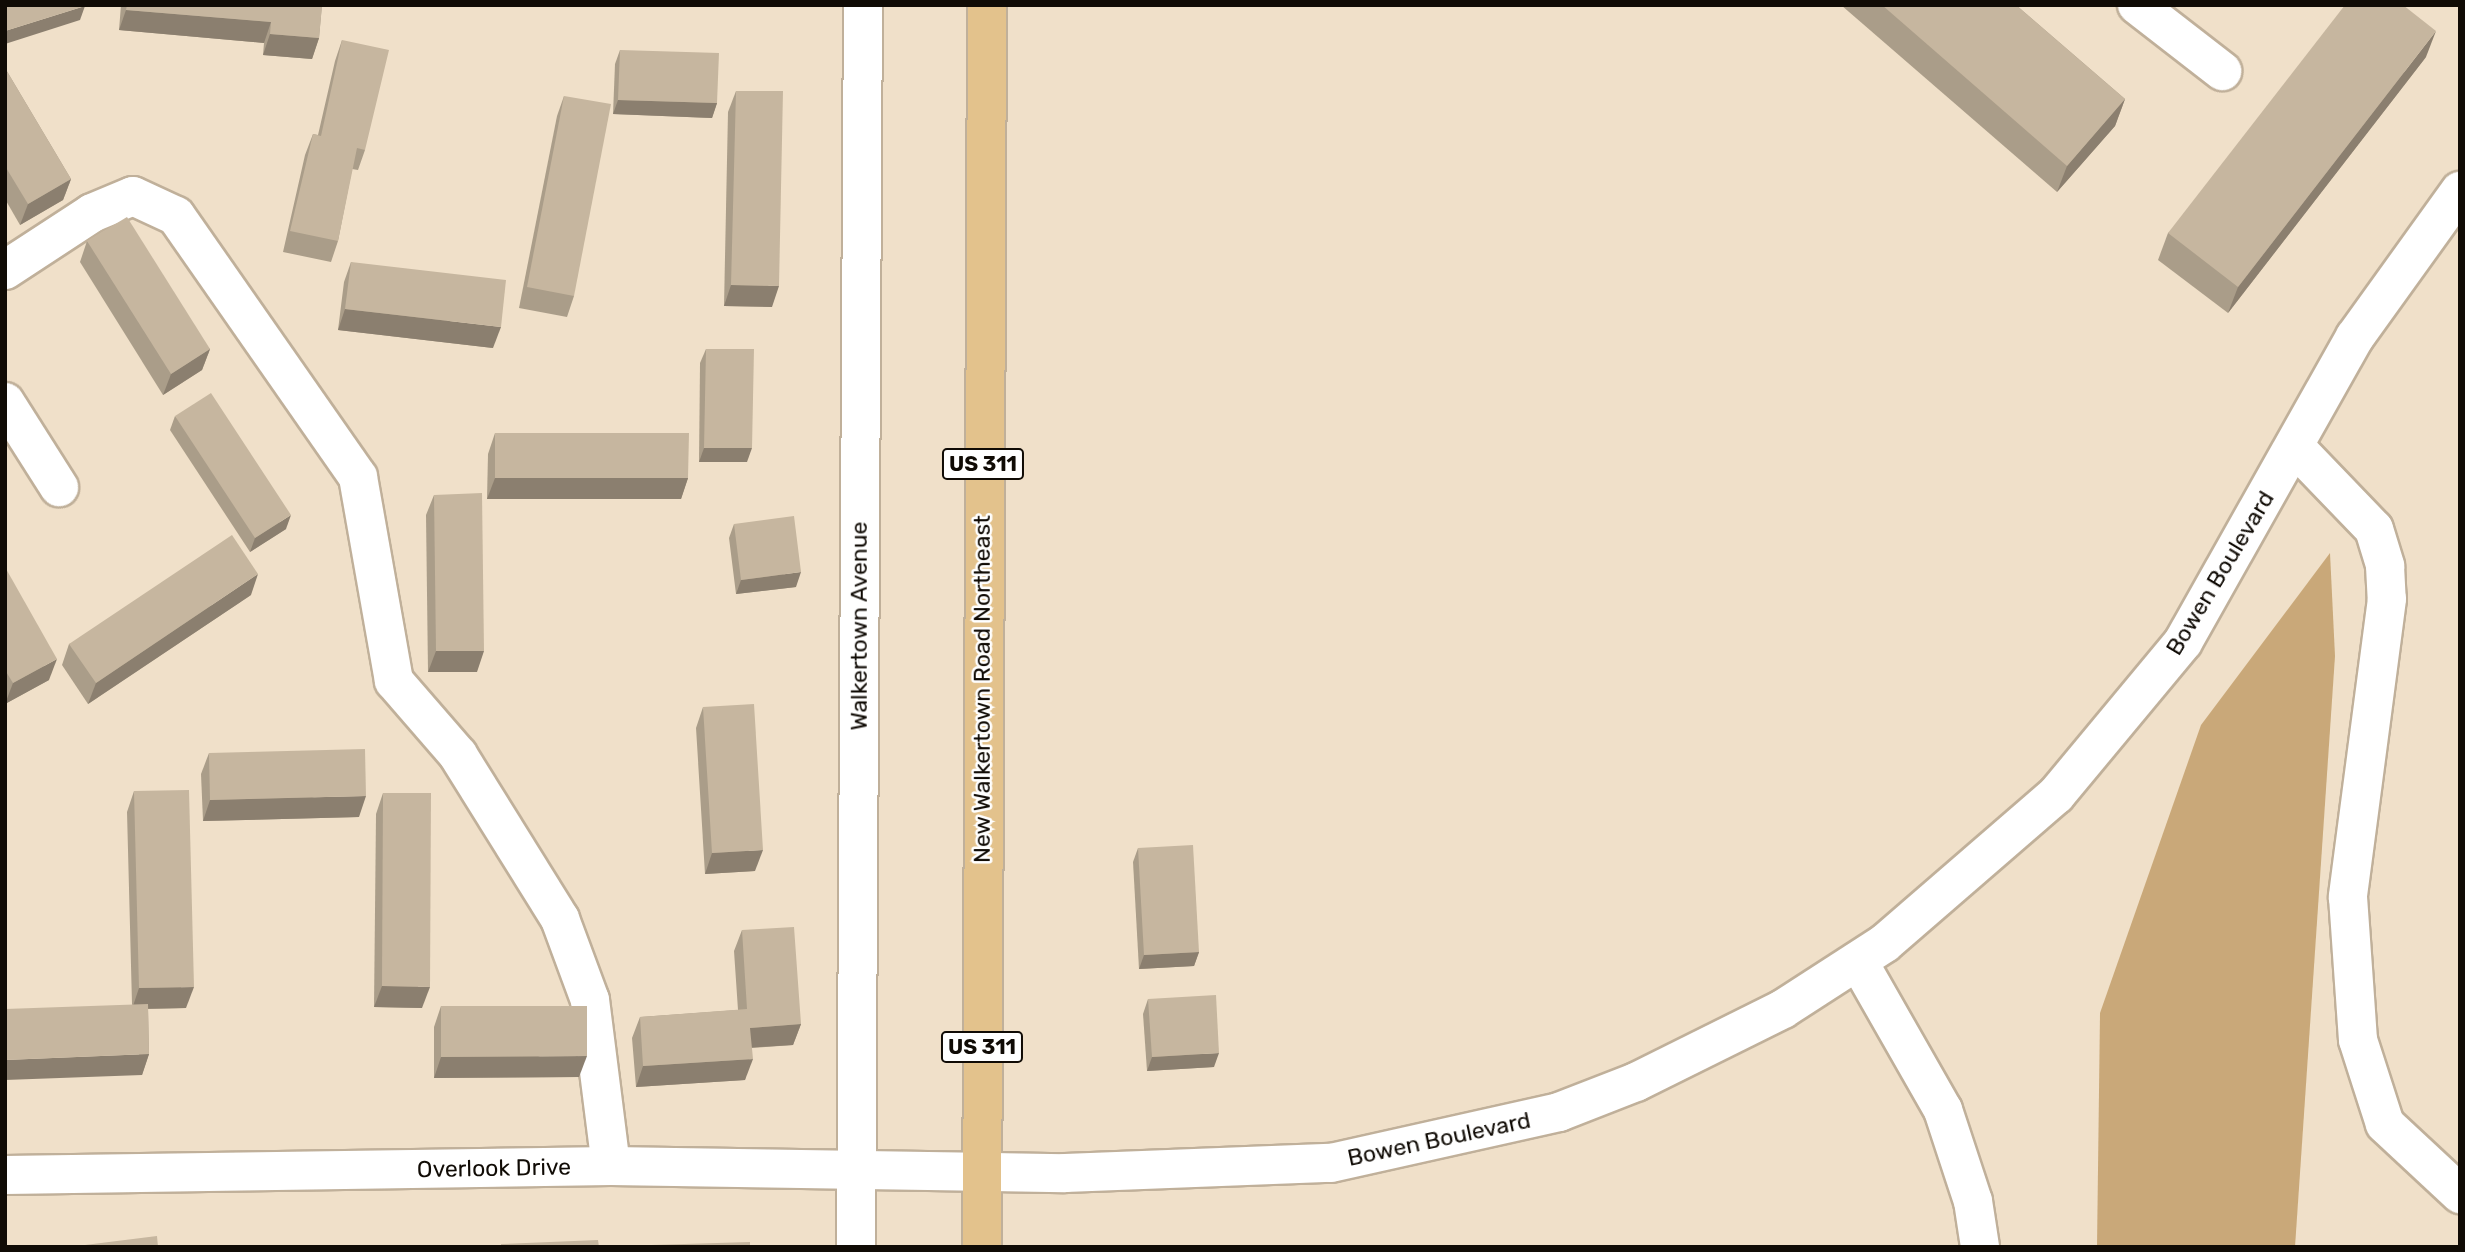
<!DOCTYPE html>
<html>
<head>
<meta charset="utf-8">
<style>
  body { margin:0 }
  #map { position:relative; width:2465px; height:1252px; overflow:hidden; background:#f0e0c9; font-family:Rubik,sans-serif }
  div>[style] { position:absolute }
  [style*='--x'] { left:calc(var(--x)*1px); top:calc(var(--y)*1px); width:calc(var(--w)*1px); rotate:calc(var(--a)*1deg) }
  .forest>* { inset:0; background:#c9a879 }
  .roads { filter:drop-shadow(2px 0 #c0b09a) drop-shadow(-2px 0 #c0b09a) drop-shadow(0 2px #c0b09a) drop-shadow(0 -2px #c0b09a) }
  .minor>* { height:38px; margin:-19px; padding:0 19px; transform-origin:19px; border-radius:19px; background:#fff }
  .major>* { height:38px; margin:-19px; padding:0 19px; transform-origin:19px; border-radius:19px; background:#e3c28c }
  .wall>* { inset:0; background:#aa9d89 }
  .shaded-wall>* { inset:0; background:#8b7f6f }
  .building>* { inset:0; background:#c6b69f }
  span { translate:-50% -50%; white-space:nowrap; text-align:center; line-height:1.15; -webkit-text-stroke:5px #fff; paint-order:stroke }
  .shield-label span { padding:2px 5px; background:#fff; border:2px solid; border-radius:5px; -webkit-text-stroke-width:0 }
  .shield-label { font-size:21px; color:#100b05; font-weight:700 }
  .street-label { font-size:23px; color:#100b05 }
  .frame { position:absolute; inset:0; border:7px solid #100b05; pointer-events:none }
</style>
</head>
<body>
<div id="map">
  <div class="forest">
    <i style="clip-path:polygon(2330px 553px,2335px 656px,2295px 1247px,2097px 1247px,2100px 1013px,2201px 725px)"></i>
  </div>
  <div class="roads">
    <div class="minor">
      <i style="--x:2137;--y:5;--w:108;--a:37.8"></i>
      <i style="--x:5;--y:270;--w:104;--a:-33.2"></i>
      <i style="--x:92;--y:213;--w:44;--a:-22.5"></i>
      <i style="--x:133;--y:196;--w:47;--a:24.9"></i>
      <i style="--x:176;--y:216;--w:318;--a:55.1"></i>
      <i style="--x:358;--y:477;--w:207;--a:80"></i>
      <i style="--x:394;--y:681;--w:98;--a:49.1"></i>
      <i style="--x:458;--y:755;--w:193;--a:58.1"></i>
      <i style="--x:560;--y:919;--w:86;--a:69.7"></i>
      <i style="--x:590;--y:1000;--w:167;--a:82.8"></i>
      <i style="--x:5;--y:402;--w:101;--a:57.6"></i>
      <i style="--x:2294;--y:446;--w:115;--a:46.1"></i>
      <i style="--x:2374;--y:529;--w:39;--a:73"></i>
      <i style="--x:2385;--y:566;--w:33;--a:87"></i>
      <i style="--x:2387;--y:599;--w:301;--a:97.5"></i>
      <i style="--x:2348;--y:897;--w:143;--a:86"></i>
      <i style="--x:2358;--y:1040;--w:88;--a:72.2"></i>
      <i style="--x:2385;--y:1124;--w:103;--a:43"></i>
      <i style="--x:1858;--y:961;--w:172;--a:60.3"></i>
      <i style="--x:1943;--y:1110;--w:96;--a:71.8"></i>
      <i style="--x:1973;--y:1201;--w:47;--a:81.3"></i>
      <i style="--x:5;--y:1175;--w:606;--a:-0.85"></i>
      <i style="--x:611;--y:1166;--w:454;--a:0.9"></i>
      <i style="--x:1065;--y:1173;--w:266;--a:-2.2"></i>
      <i style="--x:1331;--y:1163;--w:234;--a:-12.6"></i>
      <i style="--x:1559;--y:1112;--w:83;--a:-21.3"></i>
      <i style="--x:1636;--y:1082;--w:164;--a:-26.4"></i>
      <i style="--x:1783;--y:1009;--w:121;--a:-32.9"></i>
      <i style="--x:1885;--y:943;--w:226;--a:-40.9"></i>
      <i style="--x:2056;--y:795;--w:199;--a:-50.3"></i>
      <i style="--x:2183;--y:642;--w:350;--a:-60.6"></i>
      <i style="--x:2355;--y:337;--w:180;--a:-54.3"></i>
      <i style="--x:856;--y:1247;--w:1242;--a:-89.68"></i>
    </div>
    <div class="major">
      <i style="--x:982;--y:1247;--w:1242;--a:-89.77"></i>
    </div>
  </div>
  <div class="wall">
    <i style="clip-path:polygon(121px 5px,322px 5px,319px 38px,312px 59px,263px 55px,264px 43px,119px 30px)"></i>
    <i style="clip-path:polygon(1841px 5px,2016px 5px,2125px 99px,2115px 126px,2057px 192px)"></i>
    <i style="clip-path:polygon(342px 40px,365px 150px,358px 170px,352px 169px,338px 241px,331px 262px,283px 252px,305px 155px,313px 134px,318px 135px,335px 61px)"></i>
    <i style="clip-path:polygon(620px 50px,717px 103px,712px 118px,613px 114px,615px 64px)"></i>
    <i style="clip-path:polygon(2426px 57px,2228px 313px,2158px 260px,2168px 233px)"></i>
    <i style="clip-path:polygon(5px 68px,71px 179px,63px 200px,20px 225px,5px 199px)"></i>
    <i style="clip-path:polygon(736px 91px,772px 307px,724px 306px,728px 112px)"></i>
    <i style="clip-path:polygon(564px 96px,574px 296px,567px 317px,519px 308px,557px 116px)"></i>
    <i style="clip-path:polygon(87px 241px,210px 349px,202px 370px,163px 395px,80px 262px)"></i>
    <i style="clip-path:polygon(351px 262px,493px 348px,338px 330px,344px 282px)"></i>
    <i style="clip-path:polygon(706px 349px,747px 462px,699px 462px,700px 363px)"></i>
    <i style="clip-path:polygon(175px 416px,286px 529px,250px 552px,170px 430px)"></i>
    <i style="clip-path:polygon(495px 433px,688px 478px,681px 499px,487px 499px,488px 454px)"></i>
    <i style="clip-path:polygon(434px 495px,477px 672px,428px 672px,426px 515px)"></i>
    <i style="clip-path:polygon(734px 524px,796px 587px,736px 594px,729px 538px)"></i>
    <i style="clip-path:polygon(5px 567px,49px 680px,5px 704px)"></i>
    <i style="clip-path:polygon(251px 595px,88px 704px,62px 665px,69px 644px)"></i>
    <i style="clip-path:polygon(703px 707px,755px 871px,705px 874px,696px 728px)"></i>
    <i style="clip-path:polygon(209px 753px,359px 817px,203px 821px,201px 774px)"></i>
    <i style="clip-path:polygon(134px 791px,186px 1008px,148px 1009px,149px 1054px,142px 1075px,132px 1004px,127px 812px)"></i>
    <i style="clip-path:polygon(383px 793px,422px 1008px,374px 1007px,376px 814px)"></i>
    <i style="clip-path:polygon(1138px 848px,1199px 952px,1194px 966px,1139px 969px,1133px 862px)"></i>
    <i style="clip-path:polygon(742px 930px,801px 1024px,793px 1045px,752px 1048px,745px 1080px,636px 1087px,632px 1038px,640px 1017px,738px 1010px,734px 951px)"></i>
    <i style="clip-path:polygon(1148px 999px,1214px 1067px,1147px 1071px,1143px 1014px)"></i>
    <i style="clip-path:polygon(441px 1006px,579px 1077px,434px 1078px,434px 1027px)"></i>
  </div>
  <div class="shaded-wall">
    <i style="clip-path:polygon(85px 6px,80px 20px,5px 44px,5px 31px)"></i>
    <i style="clip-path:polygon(126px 10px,271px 22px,264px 43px,119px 30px)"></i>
    <i style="clip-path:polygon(2436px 31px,2426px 57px,2228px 313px,2238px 287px)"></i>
    <i style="clip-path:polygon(270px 34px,319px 38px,312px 59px,263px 55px)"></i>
    <i style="clip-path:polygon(2125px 99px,2115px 126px,2057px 192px,2067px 166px)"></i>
    <i style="clip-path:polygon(618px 100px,717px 103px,712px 118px,613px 114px)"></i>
    <i style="clip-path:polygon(71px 179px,63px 200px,20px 225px,28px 204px)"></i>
    <i style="clip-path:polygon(731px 285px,779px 286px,772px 307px,724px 306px)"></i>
    <i style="clip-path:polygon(345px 309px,501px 327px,493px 348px,338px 330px)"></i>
    <i style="clip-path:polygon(210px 349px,202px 370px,163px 395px,171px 374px)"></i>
    <i style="clip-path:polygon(704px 448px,752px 448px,747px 462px,699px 462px)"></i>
    <i style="clip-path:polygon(495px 478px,688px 478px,681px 499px,487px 499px)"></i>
    <i style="clip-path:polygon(291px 515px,286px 529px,250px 552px,255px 538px)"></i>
    <i style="clip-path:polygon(801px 572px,796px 587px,736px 594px,741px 580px)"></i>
    <i style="clip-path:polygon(258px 574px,251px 595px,88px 704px,96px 683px)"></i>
    <i style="clip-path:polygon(436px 651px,484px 651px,477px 672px,428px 672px)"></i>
    <i style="clip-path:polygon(57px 659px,49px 680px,5px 704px,13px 683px)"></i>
    <i style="clip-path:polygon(366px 796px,359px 817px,203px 821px,210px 800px)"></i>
    <i style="clip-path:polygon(763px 850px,755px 871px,705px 874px,712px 853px)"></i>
    <i style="clip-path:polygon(1199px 952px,1194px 966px,1139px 969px,1144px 955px)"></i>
    <i style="clip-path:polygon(382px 986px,430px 987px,422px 1008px,374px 1007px)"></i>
    <i style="clip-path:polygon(194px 987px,186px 1008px,132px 1009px,139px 988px)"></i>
    <i style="clip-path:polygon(801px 1024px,793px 1045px,743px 1048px,750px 1028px)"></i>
    <i style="clip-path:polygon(1219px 1053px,1214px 1067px,1147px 1071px,1152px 1057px)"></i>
    <i style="clip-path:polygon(149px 1054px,142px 1075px,5px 1080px,5px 1060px)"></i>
    <i style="clip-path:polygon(587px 1056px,579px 1077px,434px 1078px,441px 1057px)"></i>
    <i style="clip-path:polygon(753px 1059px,745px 1080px,636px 1087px,643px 1066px)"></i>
  </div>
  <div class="building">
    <i style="clip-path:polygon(5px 5px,85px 5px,85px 6px,5px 31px)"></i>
    <i style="clip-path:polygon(127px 5px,322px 5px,319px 38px,270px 34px,271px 22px,126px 10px)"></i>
    <i style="clip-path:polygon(1882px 5px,2016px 5px,2125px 99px,2067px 166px)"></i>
    <i style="clip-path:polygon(2345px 5px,2403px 5px,2436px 31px,2238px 287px,2168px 233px)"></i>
    <i style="clip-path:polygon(342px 40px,389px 50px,365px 150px,357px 148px,338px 241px,290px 231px,313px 134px,321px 136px)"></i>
    <i style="clip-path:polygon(620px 50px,719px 53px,717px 103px,618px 100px)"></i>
    <i style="clip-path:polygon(5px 68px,71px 179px,28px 204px,5px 166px)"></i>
    <i style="clip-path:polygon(736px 91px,783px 91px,779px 286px,731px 285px)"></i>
    <i style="clip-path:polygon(564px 96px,611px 104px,574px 296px,527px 287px)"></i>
    <i style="clip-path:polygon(127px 217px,210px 349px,171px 374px,87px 241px)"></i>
    <i style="clip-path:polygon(351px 262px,506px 280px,501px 327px,345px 309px)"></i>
    <i style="clip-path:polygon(706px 349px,754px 349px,752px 448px,704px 448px)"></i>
    <i style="clip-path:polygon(211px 393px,291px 515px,255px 538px,175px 416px)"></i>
    <i style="clip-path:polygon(495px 433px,689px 433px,688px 478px,495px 478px)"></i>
    <i style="clip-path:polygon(482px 493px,484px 651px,436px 651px,434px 495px)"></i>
    <i style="clip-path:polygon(794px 516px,801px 572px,741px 580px,734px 524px)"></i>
    <i style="clip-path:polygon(232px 535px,258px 574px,96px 683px,69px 644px)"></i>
    <i style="clip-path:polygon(5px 567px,57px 659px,13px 683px,5px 670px)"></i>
    <i style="clip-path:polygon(754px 704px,763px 850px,712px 853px,703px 707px)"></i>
    <i style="clip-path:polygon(365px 749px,366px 796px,210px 800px,209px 753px)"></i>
    <i style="clip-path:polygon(189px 790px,194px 987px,139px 988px,134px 791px)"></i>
    <i style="clip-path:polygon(383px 793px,431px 793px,430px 987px,382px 986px)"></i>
    <i style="clip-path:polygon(1193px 845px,1199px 952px,1144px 955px,1138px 848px)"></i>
    <i style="clip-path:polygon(794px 927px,801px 1024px,750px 1028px,753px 1059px,643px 1066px,640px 1017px,747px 1009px,742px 930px)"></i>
    <i style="clip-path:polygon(1216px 995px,1219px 1053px,1152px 1057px,1148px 999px)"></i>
    <i style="clip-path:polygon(148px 1004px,149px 1054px,5px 1060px,5px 1009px)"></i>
    <i style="clip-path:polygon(441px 1006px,587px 1006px,587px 1056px,441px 1057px)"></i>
    <i style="clip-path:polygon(157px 1236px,158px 1247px,69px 1247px)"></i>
    <i style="clip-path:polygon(598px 1240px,599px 1247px,501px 1247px,501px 1244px)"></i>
    <i style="clip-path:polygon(750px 1242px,750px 1247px,651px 1247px,651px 1245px)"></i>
  </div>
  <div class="shield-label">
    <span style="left:983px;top:464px">US 311</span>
    <span style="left:982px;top:1047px">US 311</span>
  </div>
  <div class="street-label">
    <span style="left:2220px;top:573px;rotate:-59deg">Bowen Boulevard</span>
    <span style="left:859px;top:626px;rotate:-90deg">Walkertown Avenue</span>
    <span style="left:982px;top:689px;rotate:-90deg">New Walkertown Road Northeast</span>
    <span style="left:1439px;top:1139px;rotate:-12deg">Bowen Boulevard</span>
    <span style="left:494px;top:1168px;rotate:-1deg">Overlook Drive</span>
  </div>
  <div class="frame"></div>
</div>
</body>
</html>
